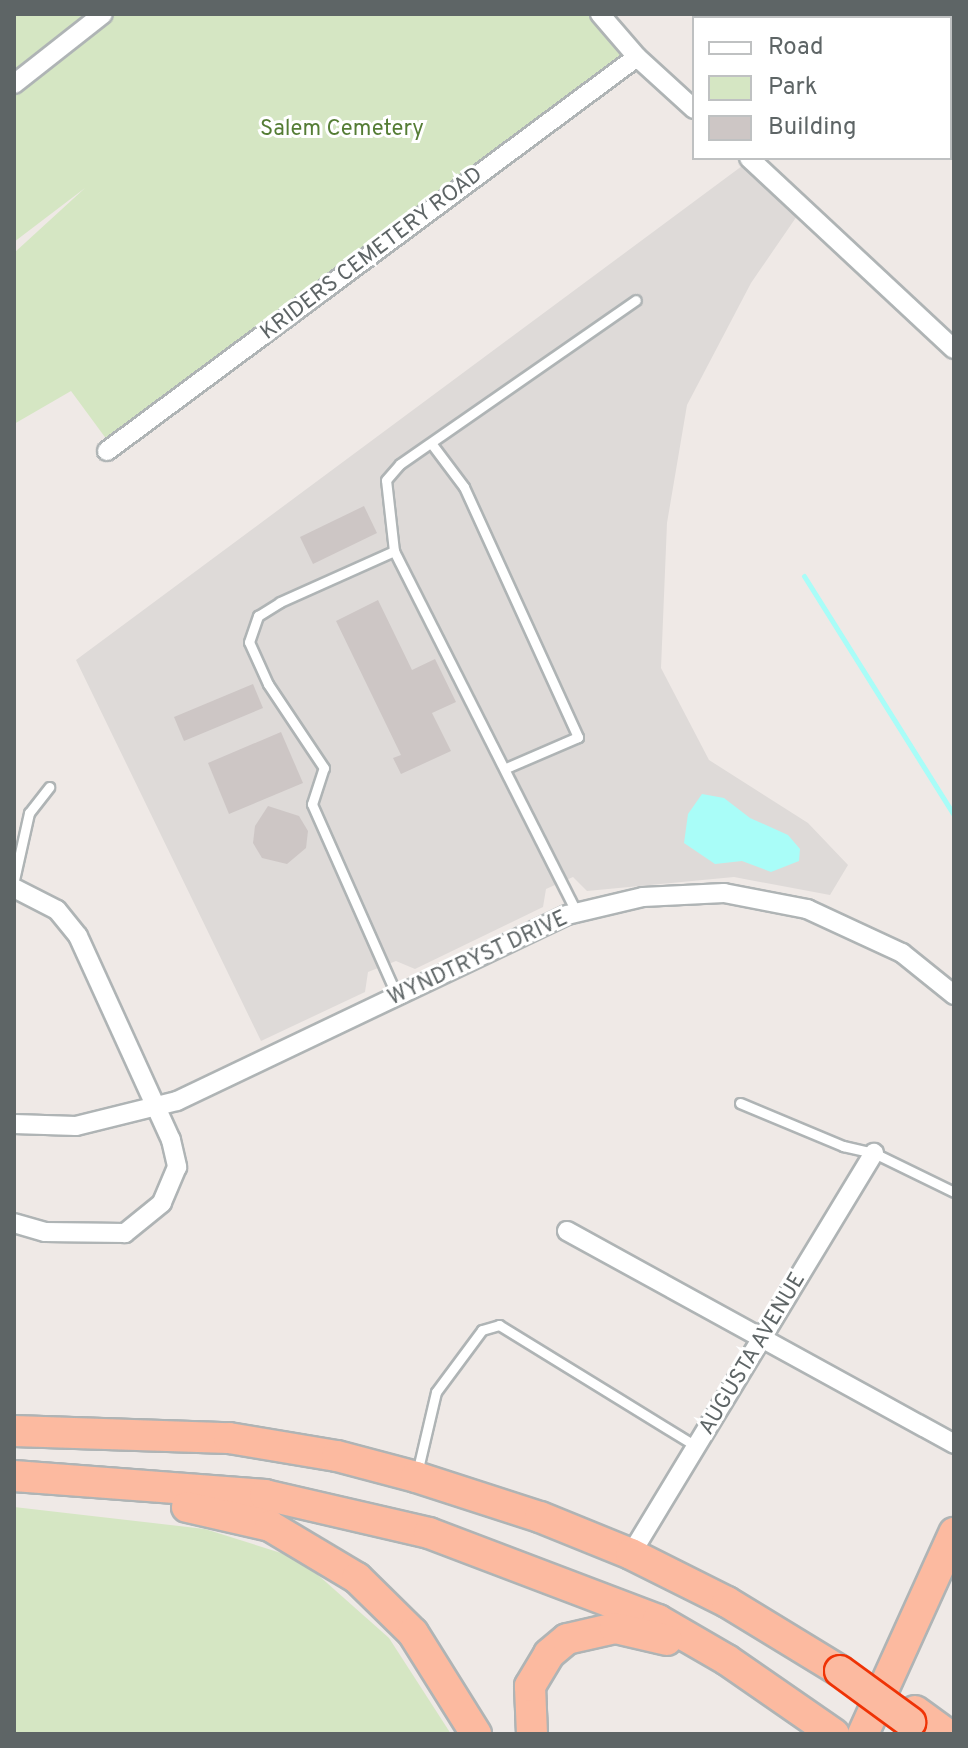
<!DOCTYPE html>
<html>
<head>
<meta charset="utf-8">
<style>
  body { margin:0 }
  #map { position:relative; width:968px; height:1748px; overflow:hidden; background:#efe9e6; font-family:Overpass,sans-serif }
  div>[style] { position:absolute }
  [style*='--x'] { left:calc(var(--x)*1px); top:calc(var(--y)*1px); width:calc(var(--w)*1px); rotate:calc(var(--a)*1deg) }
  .industrial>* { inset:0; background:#dedad8 }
  .green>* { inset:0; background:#d5e6c3 }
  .water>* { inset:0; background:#a9fdf8 }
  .stream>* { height:5px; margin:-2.5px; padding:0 2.5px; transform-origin:2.5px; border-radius:2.5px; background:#a9fdf8 }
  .building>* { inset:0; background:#cdc6c5 }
  .roads { filter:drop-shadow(2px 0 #afb4b5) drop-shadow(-2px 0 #afb4b5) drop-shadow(0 2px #afb4b5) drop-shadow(0 -2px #afb4b5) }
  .service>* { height:9px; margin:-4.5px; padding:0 4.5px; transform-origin:4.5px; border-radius:4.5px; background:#fff }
  .minor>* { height:18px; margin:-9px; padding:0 9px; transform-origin:9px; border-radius:9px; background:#fff }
  .trunk>* { height:30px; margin:-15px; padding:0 15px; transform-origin:15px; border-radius:15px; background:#fcbaa0 }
  .bridges { filter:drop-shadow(2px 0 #ef3306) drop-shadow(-2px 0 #ef3306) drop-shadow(0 2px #ef3306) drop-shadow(0 -2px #ef3306) }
  .trunk-bridge>* { height:30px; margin:-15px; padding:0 15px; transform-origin:15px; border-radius:15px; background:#fcbaa0 }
  span { translate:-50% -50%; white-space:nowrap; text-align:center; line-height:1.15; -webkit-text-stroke:6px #fff; paint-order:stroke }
  .park-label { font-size:22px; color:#557d35 }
  .street-label { font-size:22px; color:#5e6566 }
  .frame { position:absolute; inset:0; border:16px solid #5e6566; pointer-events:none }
  .legend { position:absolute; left:692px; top:16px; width:260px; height:144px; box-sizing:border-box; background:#fff; border:2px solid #bfc1c2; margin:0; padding:10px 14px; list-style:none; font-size:24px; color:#5e6566 }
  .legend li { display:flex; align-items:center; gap:16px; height:40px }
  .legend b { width:40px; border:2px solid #bfc1c2 }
</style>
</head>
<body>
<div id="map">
  <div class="industrial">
    <i style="clip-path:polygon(742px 166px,797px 216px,751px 283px,687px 405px,667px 523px,661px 668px,709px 760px,808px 823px,848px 865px,830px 895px,734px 877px,587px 891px,573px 877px,546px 889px,543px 907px,415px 969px,396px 961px,368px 972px,365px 992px,261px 1041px,76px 660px)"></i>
  </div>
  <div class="green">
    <i style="clip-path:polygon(14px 14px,588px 14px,625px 57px,110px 444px,71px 391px,14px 424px,14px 253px,85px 188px,14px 242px)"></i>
    <i style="clip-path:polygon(14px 1507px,205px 1529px,300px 1559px,389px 1638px,451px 1734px,14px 1734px)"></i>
  </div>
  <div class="water">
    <i style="clip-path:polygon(702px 794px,724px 798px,750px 818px,788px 835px,800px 849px,799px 861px,771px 872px,742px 861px,715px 864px,684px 843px,688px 814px)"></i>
  </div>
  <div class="stream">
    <i style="--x:804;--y:576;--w:282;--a:57.9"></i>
  </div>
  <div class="building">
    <i style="clip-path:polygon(364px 506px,377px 533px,313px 564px,300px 537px)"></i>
    <i style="clip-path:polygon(378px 600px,412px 670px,435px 659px,456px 702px,432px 713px,451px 751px,401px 774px,393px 758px,401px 755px,336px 621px)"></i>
    <i style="clip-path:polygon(253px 684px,263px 708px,184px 741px,174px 717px)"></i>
    <i style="clip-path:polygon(281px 732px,303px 783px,229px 814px,208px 763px)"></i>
    <i style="clip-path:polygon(268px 806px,299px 816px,308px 831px,306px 848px,287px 864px,262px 858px,253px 843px,255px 826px)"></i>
  </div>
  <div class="roads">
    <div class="service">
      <i style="--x:431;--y:443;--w:55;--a:53.1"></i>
      <i style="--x:464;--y:487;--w:275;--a:65.5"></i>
      <i style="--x:578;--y:737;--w:78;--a:156.7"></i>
      <i style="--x:394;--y:551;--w:71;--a:-96.4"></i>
      <i style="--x:386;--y:480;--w:21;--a:-49"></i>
      <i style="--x:400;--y:464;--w:287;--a:-34.8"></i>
      <i style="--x:14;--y:880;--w:69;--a:-77.4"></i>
      <i style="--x:29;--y:813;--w:33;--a:-52"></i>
      <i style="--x:397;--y:996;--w:210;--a:-113.9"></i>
      <i style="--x:312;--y:804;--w:38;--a:-72"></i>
      <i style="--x:324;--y:768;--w:101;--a:-123.7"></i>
      <i style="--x:268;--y:684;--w:46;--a:-114.3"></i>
      <i style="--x:249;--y:642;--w:28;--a:-71"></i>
      <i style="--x:258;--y:616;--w:26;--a:-32"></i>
      <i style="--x:280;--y:602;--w:125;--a:-24.1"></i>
      <i style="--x:394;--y:551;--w:404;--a:63.2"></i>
      <i style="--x:740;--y:1103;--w:112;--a:22.7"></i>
      <i style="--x:843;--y:1146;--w:32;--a:13"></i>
      <i style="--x:874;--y:1153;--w:89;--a:26"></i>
      <i style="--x:417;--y:1473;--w:83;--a:-76.8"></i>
      <i style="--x:436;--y:1392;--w:77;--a:-53.4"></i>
      <i style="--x:482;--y:1330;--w:18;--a:-16"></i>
      <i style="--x:499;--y:1325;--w:231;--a:31.6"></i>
    </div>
    <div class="minor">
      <i style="--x:600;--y:14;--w:57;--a:49.3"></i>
      <i style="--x:637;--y:57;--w:77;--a:42.4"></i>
      <i style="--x:14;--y:84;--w:113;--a:-38.2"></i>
      <i style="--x:749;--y:158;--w:280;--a:43"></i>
      <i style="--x:107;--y:451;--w:660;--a:-36.63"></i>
      <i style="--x:14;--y:888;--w:48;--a:27.1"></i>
      <i style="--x:57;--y:910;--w:33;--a:51"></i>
      <i style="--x:78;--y:936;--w:224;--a:65.5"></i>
      <i style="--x:171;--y:1140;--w:28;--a:77"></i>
      <i style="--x:177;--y:1167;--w:39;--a:113"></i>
      <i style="--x:162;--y:1203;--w:48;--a:141"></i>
      <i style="--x:125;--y:1233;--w:80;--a:-179.3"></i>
      <i style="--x:45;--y:1232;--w:32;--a:-164"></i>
      <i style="--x:14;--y:1124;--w:62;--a:1.8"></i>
      <i style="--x:76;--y:1126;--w:104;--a:-13.9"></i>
      <i style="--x:177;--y:1101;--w:432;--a:-25.5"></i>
      <i style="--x:567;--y:915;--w:78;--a:-13.3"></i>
      <i style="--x:643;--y:897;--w:81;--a:-2.8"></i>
      <i style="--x:724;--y:893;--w:85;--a:10.9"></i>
      <i style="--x:807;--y:909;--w:105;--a:24.9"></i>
      <i style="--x:902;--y:953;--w:67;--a:38.9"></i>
      <i style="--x:567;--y:1231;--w:442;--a:28.8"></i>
      <i style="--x:631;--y:1554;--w:469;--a:-58.8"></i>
    </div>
    <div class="trunk">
      <i style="--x:14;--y:1431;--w:215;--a:1.9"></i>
      <i style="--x:229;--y:1438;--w:109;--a:9.5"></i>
      <i style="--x:337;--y:1456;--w:82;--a:14.9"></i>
      <i style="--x:416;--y:1477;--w:130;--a:17.9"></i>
      <i style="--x:540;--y:1517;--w:98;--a:22.1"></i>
      <i style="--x:631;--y:1554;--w:107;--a:26.6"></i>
      <i style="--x:727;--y:1602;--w:132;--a:31.4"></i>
      <i style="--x:14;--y:1476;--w:252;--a:4.3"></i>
      <i style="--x:265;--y:1495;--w:168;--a:13"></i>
      <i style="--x:429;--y:1533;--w:245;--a:20.8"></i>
      <i style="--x:658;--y:1620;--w:80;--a:30.1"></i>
      <i style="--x:727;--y:1660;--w:130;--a:34.7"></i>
      <i style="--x:187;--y:1507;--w:85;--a:12.9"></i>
      <i style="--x:270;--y:1526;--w:101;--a:30.9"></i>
      <i style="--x:357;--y:1578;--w:78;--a:44.5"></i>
      <i style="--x:413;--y:1633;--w:119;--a:58"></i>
      <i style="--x:915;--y:1711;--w:39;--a:36"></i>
      <i style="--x:532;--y:1734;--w:48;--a:-92.4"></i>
      <i style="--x:530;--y:1686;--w:37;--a:-59"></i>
      <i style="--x:549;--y:1654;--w:23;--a:-40"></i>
      <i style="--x:567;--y:1639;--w:49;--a:-12.9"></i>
      <i style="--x:615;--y:1628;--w:53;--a:13"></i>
      <i style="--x:863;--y:1734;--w:221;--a:-65.6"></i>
    </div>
  </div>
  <div class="bridges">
    <div class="trunk-bridge">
      <i style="--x:840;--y:1671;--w:87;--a:36.1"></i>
    </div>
  </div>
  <div class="park-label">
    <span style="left:342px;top:130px">Salem Cemetery</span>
  </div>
  <div class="street-label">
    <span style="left:372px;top:254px;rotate:-37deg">KRIDERS CEMETERY ROAD</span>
    <span style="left:478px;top:959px;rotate:-25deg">WYNDTRYST DRIVE</span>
    <span style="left:753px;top:1354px;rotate:-59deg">AUGUSTA AVENUE</span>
  </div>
  <div class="frame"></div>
  <ul class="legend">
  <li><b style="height:10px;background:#fff"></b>Road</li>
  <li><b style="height:22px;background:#d5e6c3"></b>Park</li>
  <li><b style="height:22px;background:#cdc6c5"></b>Building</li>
  </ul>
</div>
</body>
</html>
